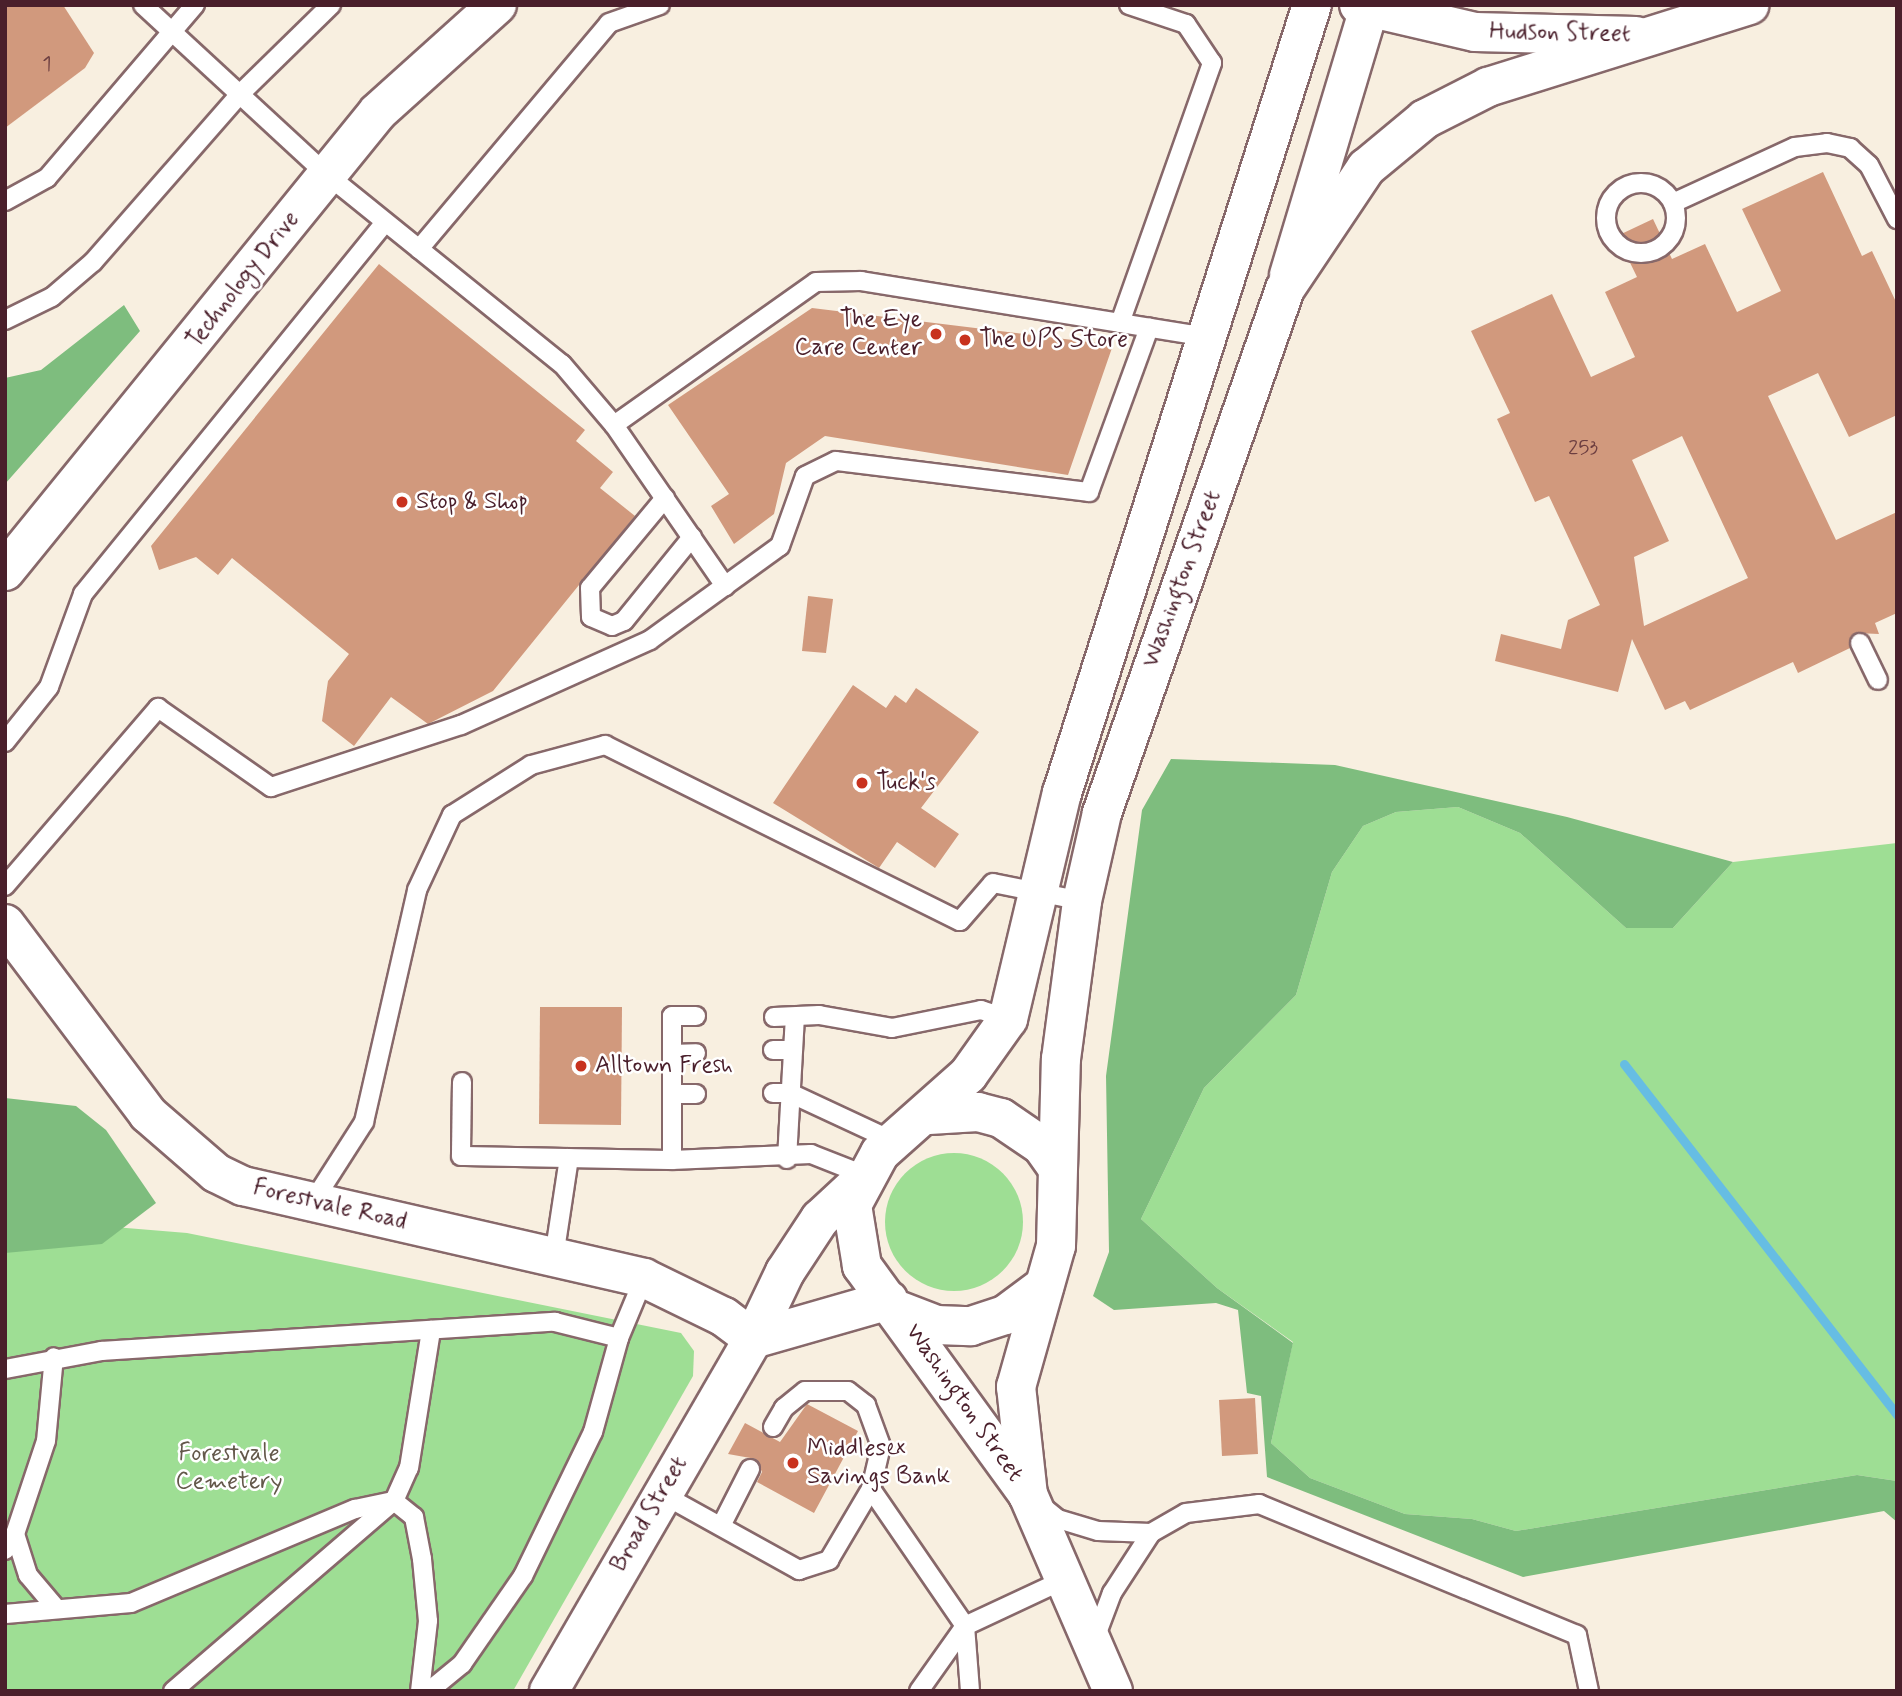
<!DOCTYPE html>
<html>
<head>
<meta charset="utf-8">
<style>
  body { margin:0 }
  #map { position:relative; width:1902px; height:1696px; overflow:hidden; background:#f8efe0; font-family:Mynerve,sans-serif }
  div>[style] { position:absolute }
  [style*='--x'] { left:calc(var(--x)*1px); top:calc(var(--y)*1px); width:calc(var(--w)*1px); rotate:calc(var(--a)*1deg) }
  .green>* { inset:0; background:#9ede94 }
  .round { border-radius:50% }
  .forest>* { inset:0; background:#7ebd7e }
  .stream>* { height:9px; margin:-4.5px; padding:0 4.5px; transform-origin:4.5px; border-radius:4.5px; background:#66bde3 }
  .building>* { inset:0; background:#d1997d }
  .roads { filter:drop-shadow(2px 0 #87686a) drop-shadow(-2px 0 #87686a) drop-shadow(0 2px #87686a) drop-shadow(0 -2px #87686a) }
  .service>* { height:18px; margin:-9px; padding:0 9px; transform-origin:9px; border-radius:9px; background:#fff }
  .service>.ring { margin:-9px; padding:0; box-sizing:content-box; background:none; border:18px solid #fff; border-radius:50% }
  .tertiary>* { height:38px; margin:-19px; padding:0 19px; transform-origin:19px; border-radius:19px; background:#fff }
  .secondary>* { height:38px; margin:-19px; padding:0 19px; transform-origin:19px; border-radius:19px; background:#fff }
  .primary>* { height:38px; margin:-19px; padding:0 19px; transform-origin:19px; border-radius:19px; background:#fff }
  .dots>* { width:19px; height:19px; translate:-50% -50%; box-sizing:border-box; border:4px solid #fff; border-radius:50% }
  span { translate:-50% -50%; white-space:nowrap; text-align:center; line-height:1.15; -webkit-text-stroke:5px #fff; paint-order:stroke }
  .number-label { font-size:21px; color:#6c3e40 }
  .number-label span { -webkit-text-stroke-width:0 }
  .street-label { font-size:24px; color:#4a1f2b }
  .poi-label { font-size:24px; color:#4a1f2b }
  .right { translate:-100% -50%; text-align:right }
  .left { translate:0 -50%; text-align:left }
  .park-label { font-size:24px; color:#63584a }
  .frame { position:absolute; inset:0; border:7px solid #4a1f2b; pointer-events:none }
</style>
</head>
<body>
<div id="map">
  <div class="green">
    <i style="clip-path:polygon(1458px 807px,1520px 833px,1626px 928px,1673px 928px,1733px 862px,1897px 843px,1897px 1481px,1857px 1475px,1516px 1531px,1472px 1519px,1405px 1514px,1310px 1478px,1271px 1443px,1293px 1342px,1217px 1288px,1141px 1219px,1204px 1088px,1296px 995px,1332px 872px,1363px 826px,1396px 812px)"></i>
    <i class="round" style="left:885px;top:1153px;width:138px;height:138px"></i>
    <i style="clip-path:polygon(5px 1218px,187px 1233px,681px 1333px,694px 1351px,693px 1376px,513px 1691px,5px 1691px)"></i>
  </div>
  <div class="forest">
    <i style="clip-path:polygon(124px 305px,140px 331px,5px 484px,5px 378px,41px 370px)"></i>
    <i style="clip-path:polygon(1171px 759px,1335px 765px,1567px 817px,1733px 862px,1673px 928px,1626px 928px,1520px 833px,1458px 807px,1396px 812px,1363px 826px,1332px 872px,1296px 995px,1204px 1088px,1141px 1219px,1217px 1288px,1293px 1343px,1271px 1443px,1310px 1478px,1405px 1514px,1472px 1519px,1516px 1531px,1857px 1475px,1897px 1481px,1897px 1522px,1884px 1511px,1523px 1577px,1267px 1477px,1261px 1396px,1247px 1393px,1238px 1310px,1216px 1303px,1114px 1310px,1093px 1296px,1109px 1252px,1106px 1076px,1142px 810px)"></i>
    <i style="clip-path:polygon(5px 1098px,76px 1106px,106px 1130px,156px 1203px,102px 1244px,5px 1253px)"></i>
  </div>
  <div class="stream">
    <i style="--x:1624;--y:1064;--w:445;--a:52.1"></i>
  </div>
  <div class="building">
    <i style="clip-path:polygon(5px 5px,63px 5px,94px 53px,85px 68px,5px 128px)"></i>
    <i style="clip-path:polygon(evenodd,1823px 172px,1862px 256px,1872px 251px,1897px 304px,1897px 415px,1849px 437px,1818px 373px,1768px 396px,1836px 540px,1897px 512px,1897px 613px,1875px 623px,1879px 634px,1856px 633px,1850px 648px,1798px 673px,1793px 662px,1690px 710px,1685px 701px,1665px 710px,1632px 639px,1618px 692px,1495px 661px,1501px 634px,1561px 649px,1568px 620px,1600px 605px,1549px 496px,1535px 502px,1497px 419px,1510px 413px,1471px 331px,1552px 294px,1591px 377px,1635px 357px,1605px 292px,1637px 277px,1617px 236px,1653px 219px,1672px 259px,1705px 244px,1737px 312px,1781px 291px,1742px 209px,1823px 172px,1682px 436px,1748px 578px,1644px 626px,1634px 557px,1669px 541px,1632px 460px,1682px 436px)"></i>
    <i style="clip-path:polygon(379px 264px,585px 430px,576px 441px,613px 472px,600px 488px,635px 516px,493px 691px,428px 724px,391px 697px,354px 746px,322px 721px,328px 681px,349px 654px,232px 558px,218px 575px,196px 557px,159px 570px,151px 546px)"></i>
    <i style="clip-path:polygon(812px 308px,1113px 345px,1068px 475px,825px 436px,786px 463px,774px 514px,734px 544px,711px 506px,729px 494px,668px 405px)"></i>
    <i style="clip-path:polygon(808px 596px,833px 599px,826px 653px,802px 651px)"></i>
    <i style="clip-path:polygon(853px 685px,886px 708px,895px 695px,906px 703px,916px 688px,979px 732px,921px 808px,959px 834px,935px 868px,897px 842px,879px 868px,773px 803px)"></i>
    <i style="clip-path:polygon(540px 1007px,622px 1007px,621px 1125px,539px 1124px)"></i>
    <i style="clip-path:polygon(1255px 1398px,1258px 1454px,1222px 1456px,1219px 1400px)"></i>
    <i style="clip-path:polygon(807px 1404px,858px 1431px,814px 1513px,757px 1482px,762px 1472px,756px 1459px,728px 1454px,745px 1423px,780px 1442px)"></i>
  </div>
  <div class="roads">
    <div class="service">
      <i style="--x:143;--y:5;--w:248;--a:42.7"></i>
      <i style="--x:325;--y:173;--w:304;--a:38.9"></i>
      <i style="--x:562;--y:364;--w:80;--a:49.6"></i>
      <i style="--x:614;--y:425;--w:247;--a:-35.3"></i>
      <i style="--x:816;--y:282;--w:45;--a:-1.3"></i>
      <i style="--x:861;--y:281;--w:350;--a:9.2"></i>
      <i class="ring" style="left:1606px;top:183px;width:52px;height:52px"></i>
      <i style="--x:5;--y:201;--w:48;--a:-28.7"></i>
      <i style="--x:47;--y:178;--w:228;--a:-49.5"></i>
      <i style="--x:1673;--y:203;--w:134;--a:-24.7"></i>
      <i style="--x:1795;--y:147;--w:32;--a:-7"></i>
      <i style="--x:1827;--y:143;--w:24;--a:12"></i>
      <i style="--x:1850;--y:148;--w:25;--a:42"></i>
      <i style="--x:1869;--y:165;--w:61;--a:62.6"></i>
      <i style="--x:419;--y:249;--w:295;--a:-49.9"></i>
      <i style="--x:609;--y:23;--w:54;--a:-19.4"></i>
      <i style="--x:5;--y:320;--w:52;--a:-26.1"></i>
      <i style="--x:52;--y:297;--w:54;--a:-40.5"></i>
      <i style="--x:93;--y:262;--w:222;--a:-48.8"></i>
      <i style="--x:239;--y:95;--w:129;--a:-44.4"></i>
      <i style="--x:1120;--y:323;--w:276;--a:-70.5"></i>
      <i style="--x:1212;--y:63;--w:47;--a:-123.7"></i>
      <i style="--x:1186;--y:24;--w:60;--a:-161.6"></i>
      <i style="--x:614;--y:425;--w:196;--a:55.4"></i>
      <i style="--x:665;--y:498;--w:117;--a:129.8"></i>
      <i style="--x:590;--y:588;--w:29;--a:88"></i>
      <i style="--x:591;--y:617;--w:23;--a:23"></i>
      <i style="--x:612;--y:626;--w:13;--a:-23"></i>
      <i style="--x:624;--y:621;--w:108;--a:-51"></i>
      <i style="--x:1860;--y:643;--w:41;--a:64.1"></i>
      <i style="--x:5;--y:742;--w:70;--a:-51.3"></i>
      <i style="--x:49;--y:687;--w:99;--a:-69.9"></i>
      <i style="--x:83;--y:594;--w:479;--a:-50.9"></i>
      <i style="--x:5;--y:886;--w:235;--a:-49.3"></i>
      <i style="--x:158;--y:708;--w:138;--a:35"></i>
      <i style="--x:271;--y:787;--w:200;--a:-18.1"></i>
      <i style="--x:461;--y:725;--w:207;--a:-24.2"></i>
      <i style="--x:650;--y:640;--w:160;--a:-35.9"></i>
      <i style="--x:780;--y:546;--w:74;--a:-70.3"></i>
      <i style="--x:805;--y:476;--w:34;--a:-26"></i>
      <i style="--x:836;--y:461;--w:255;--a:7"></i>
      <i style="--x:1089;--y:492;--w:175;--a:-69.9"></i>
      <i style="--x:696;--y:1016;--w:24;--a:180"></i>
      <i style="--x:672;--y:1016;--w:144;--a:90"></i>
      <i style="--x:672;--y:1160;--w:139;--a:-2.5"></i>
      <i style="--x:811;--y:1154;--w:57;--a:21.6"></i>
      <i style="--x:774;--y:1017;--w:45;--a:-2.5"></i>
      <i style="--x:819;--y:1015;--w:74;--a:10.1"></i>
      <i style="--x:892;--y:1028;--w:91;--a:-11.4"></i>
      <i style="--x:981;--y:1010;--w:28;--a:18"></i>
      <i style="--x:773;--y:1050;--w:20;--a:0"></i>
      <i style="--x:672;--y:1054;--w:24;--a:-2"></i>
      <i style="--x:462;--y:1082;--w:74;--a:90.8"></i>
      <i style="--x:461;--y:1156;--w:211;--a:1.1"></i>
      <i style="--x:773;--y:1093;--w:17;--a:0"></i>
      <i style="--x:790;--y:1093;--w:114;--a:25"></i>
      <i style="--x:672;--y:1094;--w:24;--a:0"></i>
      <i style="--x:787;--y:1159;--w:142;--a:-86.8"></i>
      <i style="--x:314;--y:1200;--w:93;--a:-57.3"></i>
      <i style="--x:364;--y:1122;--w:238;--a:-77.1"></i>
      <i style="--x:417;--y:890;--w:83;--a:-65"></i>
      <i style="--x:452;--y:815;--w:93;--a:-32.3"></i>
      <i style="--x:531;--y:765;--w:77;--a:-15.1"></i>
      <i style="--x:605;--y:745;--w:396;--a:26.4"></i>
      <i style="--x:960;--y:921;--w:50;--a:-49"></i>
      <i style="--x:993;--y:883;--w:91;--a:11.4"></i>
      <i style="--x:554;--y:1257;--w:100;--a:-81.4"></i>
      <i style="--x:5;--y:1369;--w:98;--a:-10.6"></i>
      <i style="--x:101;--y:1351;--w:455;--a:-3.7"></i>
      <i style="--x:555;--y:1322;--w:66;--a:14"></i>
      <i style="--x:619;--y:1338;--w:65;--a:-67.4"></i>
      <i style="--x:773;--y:1427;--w:22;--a:-60"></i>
      <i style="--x:784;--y:1408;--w:27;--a:-39"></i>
      <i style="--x:805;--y:1391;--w:43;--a:0"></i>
      <i style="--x:848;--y:1391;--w:23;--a:38"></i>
      <i style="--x:866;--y:1405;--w:44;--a:69.9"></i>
      <i style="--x:881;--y:1446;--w:44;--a:103.1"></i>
      <i style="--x:662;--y:1494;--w:157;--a:29"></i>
      <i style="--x:799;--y:1570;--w:32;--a:-18"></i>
      <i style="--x:829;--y:1560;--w:82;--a:-59.4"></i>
      <i style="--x:871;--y:1489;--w:166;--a:55.5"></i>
      <i style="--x:965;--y:1626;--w:65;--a:85.6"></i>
      <i style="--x:1043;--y:1507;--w:19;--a:39"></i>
      <i style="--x:1058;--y:1519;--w:42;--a:16.7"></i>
      <i style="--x:1098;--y:1531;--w:53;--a:2.2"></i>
      <i style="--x:1151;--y:1533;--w:72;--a:123"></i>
      <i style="--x:1112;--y:1593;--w:51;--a:110.6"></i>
      <i style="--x:721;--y:1526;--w:64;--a:-63"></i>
      <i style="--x:1151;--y:1533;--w:40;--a:-29.7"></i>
      <i style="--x:1186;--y:1513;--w:74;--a:-7"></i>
      <i style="--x:1259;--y:1504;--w:344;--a:22.4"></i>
      <i style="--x:1577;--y:1635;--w:57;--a:77.9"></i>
      <i style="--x:15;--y:1534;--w:98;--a:-71.6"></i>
      <i style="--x:46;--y:1441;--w:84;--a:-84.6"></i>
      <i style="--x:5;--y:1550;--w:19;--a:-58"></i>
      <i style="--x:15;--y:1534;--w:43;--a:72.4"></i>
      <i style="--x:28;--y:1575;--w:42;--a:49.8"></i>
      <i style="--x:5;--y:1614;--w:126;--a:-5"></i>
      <i style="--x:131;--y:1603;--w:243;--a:-22.8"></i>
      <i style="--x:355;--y:1509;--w:40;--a:-12"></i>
      <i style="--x:394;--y:1501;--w:36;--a:-66"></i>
      <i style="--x:409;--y:1468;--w:140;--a:-80.9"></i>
      <i style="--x:173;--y:1691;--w:291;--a:-40.7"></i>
      <i style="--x:394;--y:1501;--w:26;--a:39"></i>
      <i style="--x:414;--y:1517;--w:43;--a:79.2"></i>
      <i style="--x:422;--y:1559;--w:62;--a:84.5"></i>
      <i style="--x:428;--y:1621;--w:70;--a:96.5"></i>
      <i style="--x:429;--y:1691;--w:43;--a:-39.3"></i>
      <i style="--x:462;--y:1664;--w:107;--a:-55.3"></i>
      <i style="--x:523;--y:1576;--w:160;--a:-64.1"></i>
      <i style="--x:593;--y:1432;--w:98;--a:-74.5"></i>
      <i style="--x:919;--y:1691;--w:80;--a:-54.7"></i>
      <i style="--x:965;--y:1626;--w:106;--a:-25.1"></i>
    </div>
    <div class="tertiary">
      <i style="--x:5;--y:571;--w:591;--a:-50.9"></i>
      <i style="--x:378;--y:112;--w:160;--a:-42"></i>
      <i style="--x:5;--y:924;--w:238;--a:53"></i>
      <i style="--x:148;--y:1114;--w:90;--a:40.9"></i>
      <i style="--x:216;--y:1173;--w:30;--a:26"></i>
      <i style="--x:243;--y:1186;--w:411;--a:12.9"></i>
      <i style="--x:644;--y:1278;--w:89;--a:26"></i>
      <i style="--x:724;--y:1317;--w:36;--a:37"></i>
    </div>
    <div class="secondary">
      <i style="--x:1359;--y:5;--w:119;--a:13.1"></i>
      <i style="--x:1475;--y:32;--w:161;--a:1.4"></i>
      <i style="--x:1289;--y:275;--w:282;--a:-73.3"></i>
      <i style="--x:753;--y:1339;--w:141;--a:-16"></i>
      <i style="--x:549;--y:1691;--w:407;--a:-59.9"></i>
      <i style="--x:753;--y:1339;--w:74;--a:-64.5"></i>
      <i style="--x:785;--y:1272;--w:64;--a:-56.6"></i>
      <i style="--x:820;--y:1219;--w:54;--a:-42.8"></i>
    </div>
    <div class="primary">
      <i style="--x:929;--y:1115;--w:49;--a:-3.5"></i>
      <i style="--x:978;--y:1112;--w:24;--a:15"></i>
      <i style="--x:1001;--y:1118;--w:50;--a:34.3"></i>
      <i style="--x:1042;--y:1146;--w:24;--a:55"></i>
      <i style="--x:900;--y:1311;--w:39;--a:21"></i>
      <i style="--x:936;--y:1325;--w:35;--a:2"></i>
      <i style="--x:971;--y:1326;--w:36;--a:-18"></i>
      <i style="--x:1005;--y:1315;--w:49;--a:-36.6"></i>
      <i style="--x:1027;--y:1493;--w:281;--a:-126"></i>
      <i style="--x:862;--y:1266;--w:62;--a:-99.3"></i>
      <i style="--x:852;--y:1205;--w:59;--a:-61.7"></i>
      <i style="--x:880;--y:1153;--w:118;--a:-41.6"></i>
      <i style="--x:968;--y:1075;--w:69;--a:-54.5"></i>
      <i style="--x:1008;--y:1019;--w:232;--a:-76.6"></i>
      <i style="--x:1062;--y:793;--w:827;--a:-72.4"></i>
      <i style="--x:1113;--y:1691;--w:214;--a:-113.4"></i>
      <i style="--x:1028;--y:1495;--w:109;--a:-96.3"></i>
      <i style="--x:1016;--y:1387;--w:147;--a:-74.2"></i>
      <i style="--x:1056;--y:1246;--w:187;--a:-88.5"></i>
      <i style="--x:1061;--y:1059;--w:159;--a:-82.4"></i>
      <i style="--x:1082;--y:901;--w:90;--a:-77.2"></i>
      <i style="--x:1102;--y:813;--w:555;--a:-70.75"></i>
      <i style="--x:1285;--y:289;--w:146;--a:-56.2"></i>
      <i style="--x:1366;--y:168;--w:77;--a:-39.7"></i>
      <i style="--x:1425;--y:119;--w:71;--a:-26.9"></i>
      <i style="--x:1488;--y:87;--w:274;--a:-17.4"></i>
    </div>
  </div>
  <div class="dots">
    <i style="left:936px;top:334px;background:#c8321e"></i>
    <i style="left:965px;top:340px;background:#c8321e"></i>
    <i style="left:402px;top:502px;background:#c8321e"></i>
    <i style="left:862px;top:783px;background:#c8321e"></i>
    <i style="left:581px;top:1066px;background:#c8321e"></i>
    <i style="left:793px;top:1463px;background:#c8321e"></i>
  </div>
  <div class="number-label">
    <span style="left:47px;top:64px">1</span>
    <span style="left:1583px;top:448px">253</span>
  </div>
  <div class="street-label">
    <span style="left:1560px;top:33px;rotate:1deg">Hudson Street</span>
    <span style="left:243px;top:280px;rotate:-52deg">Technology Drive</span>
    <span style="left:1182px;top:579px;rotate:-70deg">Washington Street</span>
    <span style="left:330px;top:1205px;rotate:13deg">Forestvale Road</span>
    <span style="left:964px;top:1403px;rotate:55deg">Washington Street</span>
    <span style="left:649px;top:1514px;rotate:-60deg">Broad Street</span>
  </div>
  <div class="poi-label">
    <span class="right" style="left:922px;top:334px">The Eye<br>Care Center</span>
    <span class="left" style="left:979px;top:340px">The UPS Store</span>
    <span class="left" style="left:416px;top:502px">Stop &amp; Shop</span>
    <span class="left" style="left:876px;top:783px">Tuck's</span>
    <span class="left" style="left:595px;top:1066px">Alltown Fresh</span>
    <span class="left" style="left:807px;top:1463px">Middlesex<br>Savings Bank</span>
  </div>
  <div class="park-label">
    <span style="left:229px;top:1468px">Forestvale<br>Cemetery</span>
  </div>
  <div class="frame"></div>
</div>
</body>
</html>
